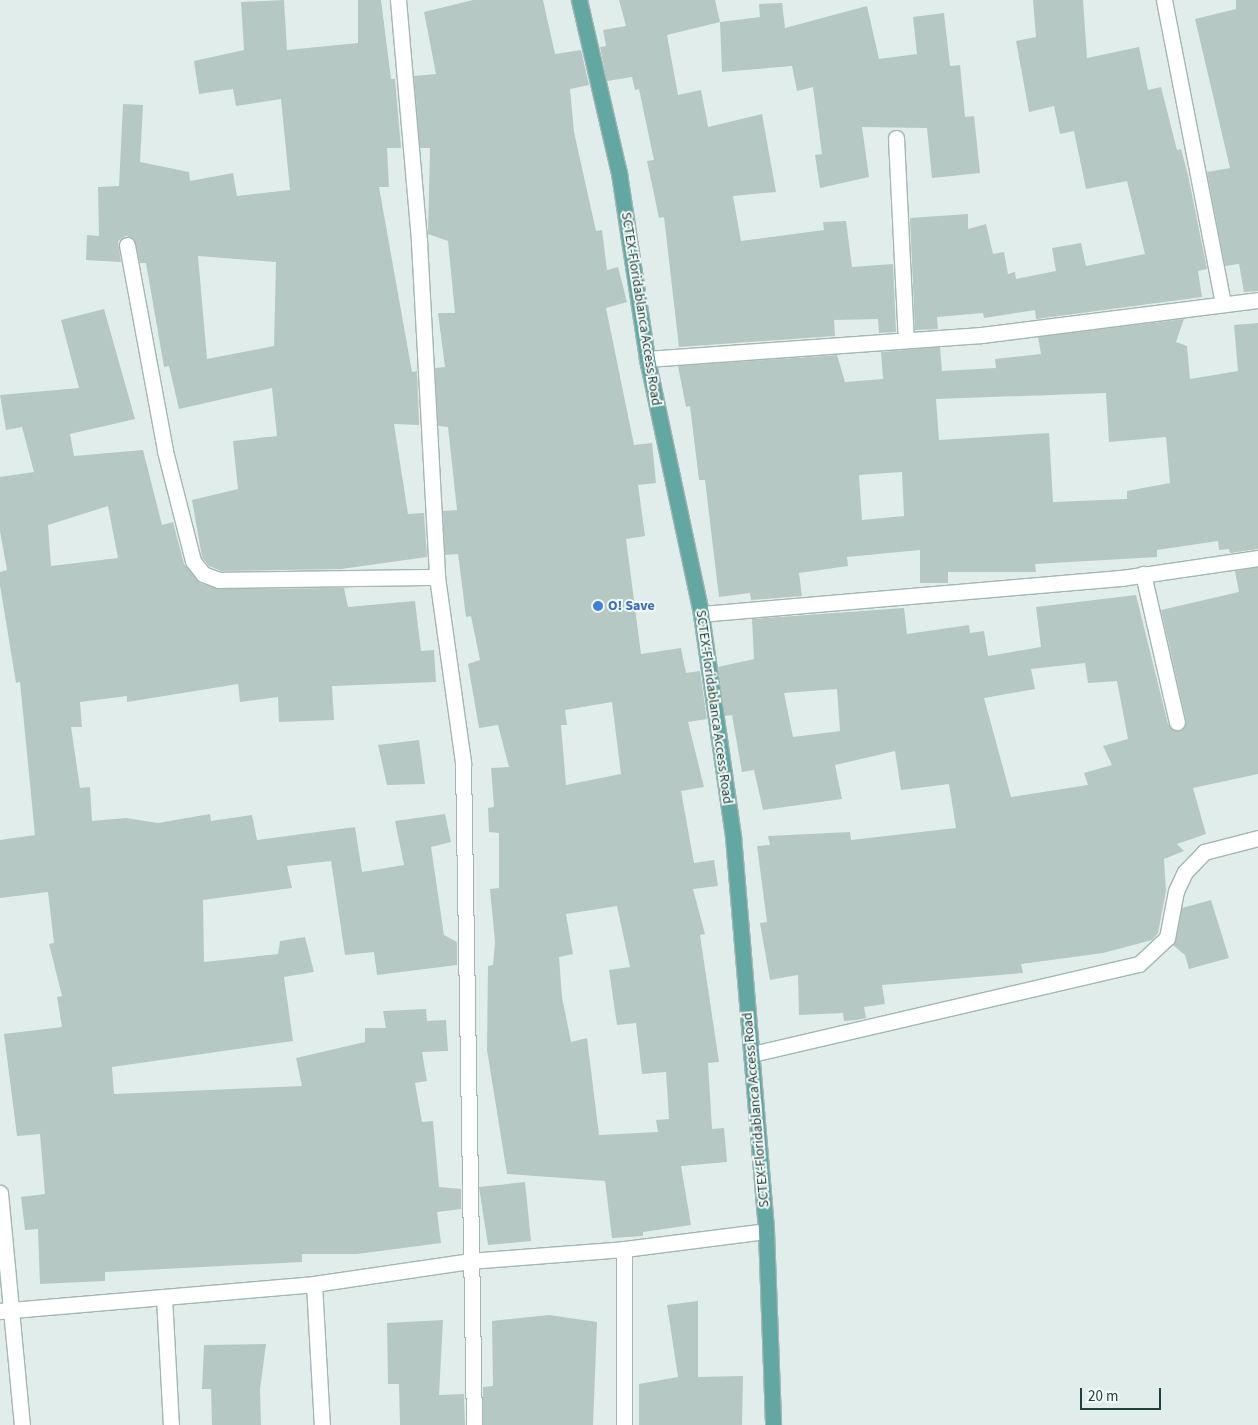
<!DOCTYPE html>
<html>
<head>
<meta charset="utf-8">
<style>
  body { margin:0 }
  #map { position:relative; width:1258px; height:1425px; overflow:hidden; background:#e1edea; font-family:"Source Sans 3",sans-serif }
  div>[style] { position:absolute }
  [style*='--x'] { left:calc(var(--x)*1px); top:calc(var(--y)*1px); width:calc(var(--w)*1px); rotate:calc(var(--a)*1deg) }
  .building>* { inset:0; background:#b6c8c4 }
  .roads { filter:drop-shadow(1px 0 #a3b6b3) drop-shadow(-1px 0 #a3b6b3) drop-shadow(0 1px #a3b6b3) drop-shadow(0 -1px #a3b6b3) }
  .minor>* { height:15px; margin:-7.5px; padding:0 7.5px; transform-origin:7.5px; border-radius:7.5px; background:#fff }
  .major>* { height:15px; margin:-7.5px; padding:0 7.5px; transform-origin:7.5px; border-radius:7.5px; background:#62a7a2 }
  .dots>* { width:14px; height:14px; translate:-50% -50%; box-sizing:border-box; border:2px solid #f2f9f7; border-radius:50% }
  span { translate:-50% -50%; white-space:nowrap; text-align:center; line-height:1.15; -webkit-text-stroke:4px #f2f9f7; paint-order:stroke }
  .street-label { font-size:14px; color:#20403d }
  .shop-label { font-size:14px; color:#366cbe; font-weight:700 }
  .left { translate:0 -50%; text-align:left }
  .scale { position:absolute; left:1080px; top:1388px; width:81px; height:22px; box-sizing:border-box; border:2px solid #20403d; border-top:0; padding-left:6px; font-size:15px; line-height:18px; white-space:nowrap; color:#20403d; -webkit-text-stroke:4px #f2f9f7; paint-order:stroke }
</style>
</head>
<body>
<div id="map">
  <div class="building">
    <i style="clip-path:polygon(evenodd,284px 0,287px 50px,358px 43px,358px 0,381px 0,391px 79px,395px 79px,401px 148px,387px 148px,389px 187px,379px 187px,412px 372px,417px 371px,419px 425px,394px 424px,408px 514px,424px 513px,427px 557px,341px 569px,221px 571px,209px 566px,202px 557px,192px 500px,238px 489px,233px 441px,277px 436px,272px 388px,179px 409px,169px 366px,164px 367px,146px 263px,140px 263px,134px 239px,126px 236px,118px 241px,121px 262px,86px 260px,87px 235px,99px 236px,98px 187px,119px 186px,123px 104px,143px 105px,140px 162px,189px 172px,190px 181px,233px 173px,237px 196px,290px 190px,281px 99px,236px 106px,233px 89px,199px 94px,194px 61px,244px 50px,241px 2px,284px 0,198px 256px,276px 262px,274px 346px,207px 359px,198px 256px)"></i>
    <i style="clip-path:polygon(evenodd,473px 0,543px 0,555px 54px,581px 50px,589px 85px,570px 89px,574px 132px,596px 231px,602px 230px,607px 270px,618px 267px,627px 302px,606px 308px,634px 445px,652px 443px,656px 483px,638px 485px,645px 536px,626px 539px,641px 654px,681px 648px,686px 673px,700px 671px,707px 719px,688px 722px,704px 787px,681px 791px,694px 863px,714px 860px,718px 886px,693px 889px,705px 934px,700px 935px,719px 1062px,708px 1063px,712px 1129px,724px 1128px,727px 1162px,681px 1166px,691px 1225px,643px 1232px,643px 1236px,612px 1238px,605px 1181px,507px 1174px,487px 1050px,488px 966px,493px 965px,495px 942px,490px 889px,499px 888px,499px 833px,489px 832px,488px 808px,494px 807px,491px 768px,509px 767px,498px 725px,479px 728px,468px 664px,480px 660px,471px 616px,466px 617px,458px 554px,445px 555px,443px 511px,457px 510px,448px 427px,438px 426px,435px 368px,445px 367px,438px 313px,455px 313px,448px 241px,428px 234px,430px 148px,420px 148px,414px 76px,436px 74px,424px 12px,473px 0,612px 702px,621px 774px,566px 785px,561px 725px,567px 725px,565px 710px,612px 702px,473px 0,617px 906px,630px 967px,609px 970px,617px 1025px,636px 1023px,642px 1074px,666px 1072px,669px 1119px,656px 1120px,658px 1132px,599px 1135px,587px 1038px,571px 1042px,562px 997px,559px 957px,573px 954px,566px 914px,617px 906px)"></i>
    <i style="clip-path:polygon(619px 0,715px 0,720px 22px,667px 35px,678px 95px,701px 90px,708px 127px,762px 114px,776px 192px,733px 196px,741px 241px,824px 230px,823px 222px,846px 221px,852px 267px,893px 264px,896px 332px,879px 333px,878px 319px,834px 320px,835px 336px,679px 347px,664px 217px,659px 218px,647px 161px,654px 160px,639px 89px,635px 90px,632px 77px,607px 81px,600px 47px,606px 46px,603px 30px,626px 26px)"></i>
    <i style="clip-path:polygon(1033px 0,1083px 0,1087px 58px,1139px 47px,1148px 90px,1161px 87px,1177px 150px,1181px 149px,1188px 175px,1207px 269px,1198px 271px,1202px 297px,1036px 319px,1035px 310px,984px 318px,983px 313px,937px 317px,938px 329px,915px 330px,910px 218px,968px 214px,968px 229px,986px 224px,993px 254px,1004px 252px,1008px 274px,1015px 272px,1016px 279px,1056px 271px,1052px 248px,1081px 243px,1086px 266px,1145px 254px,1127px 181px,1086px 189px,1074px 131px,1060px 134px,1054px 106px,1029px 112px,1016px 41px,1036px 37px)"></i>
    <i style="clip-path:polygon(1236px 0,1258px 0,1258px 291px,1244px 292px,1239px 264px,1225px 266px,1207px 172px,1230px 168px,1195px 19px,1236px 9px)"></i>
    <i style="clip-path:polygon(782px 3px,785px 28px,867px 6px,879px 59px,917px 54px,913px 17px,944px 13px,950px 66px,960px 65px,965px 117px,974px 116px,980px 173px,932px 178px,927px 128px,862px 127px,869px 177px,820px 188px,815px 155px,822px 154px,813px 87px,797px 91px,792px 66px,722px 72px,720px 22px,760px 17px,759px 4px)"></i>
    <i style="clip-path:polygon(evenodd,104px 309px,135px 419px,70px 434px,74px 456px,143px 450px,162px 525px,173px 522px,184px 564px,200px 583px,219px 589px,344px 588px,348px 607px,415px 601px,421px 651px,434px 650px,436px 682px,332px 686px,334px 720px,279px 722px,278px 697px,240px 702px,238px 684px,127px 702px,127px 696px,80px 702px,82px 727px,71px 727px,80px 788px,90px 787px,92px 821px,126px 818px,158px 823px,210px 814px,211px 821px,252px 815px,257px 840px,355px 827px,362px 872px,404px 865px,395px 821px,445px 814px,451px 842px,431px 847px,444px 935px,457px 942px,457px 965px,377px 975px,374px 952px,345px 955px,331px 861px,287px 866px,292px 888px,203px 900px,204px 962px,278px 954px,280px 941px,305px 937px,314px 972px,284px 977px,293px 1041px,112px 1067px,114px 1094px,302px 1086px,296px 1058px,365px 1042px,365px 1028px,386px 1028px,383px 1011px,426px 1009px,427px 1021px,446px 1020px,448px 1051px,422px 1052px,427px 1081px,415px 1083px,422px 1122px,433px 1121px,439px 1187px,461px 1189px,461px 1209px,437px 1212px,441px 1243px,357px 1254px,302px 1254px,302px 1262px,105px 1272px,105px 1281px,40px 1284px,38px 1229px,25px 1230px,21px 1197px,45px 1194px,40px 1134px,17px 1136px,4px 1034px,62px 1027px,57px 997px,62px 996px,49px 944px,54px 943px,48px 892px,0 898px,0 840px,35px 835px,20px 682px,16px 683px,0 585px,0 572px,7px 570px,0 531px,0 477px,34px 472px,22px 427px,6px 430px,0 395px,79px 388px,61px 320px,104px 309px,108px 506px,118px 558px,51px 566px,48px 525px,108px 506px)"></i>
    <i style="clip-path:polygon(evenodd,1184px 319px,1176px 342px,1187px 346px,1190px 379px,1238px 371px,1234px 325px,1258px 323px,1258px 549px,1230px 553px,1229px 549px,1219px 550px,1218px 541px,1157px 550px,1157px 557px,1035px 564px,1036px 572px,948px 572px,948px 583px,920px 583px,920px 550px,847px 557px,848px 566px,799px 573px,802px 596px,751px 600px,750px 593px,719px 597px,705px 480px,699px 480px,690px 406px,686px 407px,678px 366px,837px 355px,845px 382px,883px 379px,881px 352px,940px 347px,942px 371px,996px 368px,995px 359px,1041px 354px,1038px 337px,1184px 319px,1106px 393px,1109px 442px,1166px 437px,1170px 483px,1127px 491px,1127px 499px,1053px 502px,1049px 433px,939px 440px,936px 399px,1106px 393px,1184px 319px,902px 472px,904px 516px,862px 520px,859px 475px,902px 472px)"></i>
    <i style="clip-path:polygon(evenodd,1258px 567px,1258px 774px,1193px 788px,1206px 834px,1177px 844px,1184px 851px,1164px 859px,1166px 891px,1158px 933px,1152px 940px,1103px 953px,1021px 964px,1023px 973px,882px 985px,885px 1004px,864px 1007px,866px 1018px,856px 1020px,844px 1021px,843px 1013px,799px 1015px,798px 975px,770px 980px,760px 923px,767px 922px,757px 846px,770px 845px,768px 836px,850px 832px,851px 840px,956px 828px,949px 784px,901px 790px,895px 751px,835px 765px,842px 799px,763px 810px,754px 770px,742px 772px,732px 715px,725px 716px,718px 667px,754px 659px,752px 619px,904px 608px,907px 634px,969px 625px,970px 633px,984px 631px,988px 656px,1041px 647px,1036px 607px,1136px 595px,1168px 724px,1179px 731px,1186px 720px,1161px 610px,1239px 592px,1235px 571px,1258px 567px,1085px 663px,1088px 683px,1117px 681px,1128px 739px,1103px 746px,1112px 765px,1084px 773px,1088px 785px,1011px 797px,984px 698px,1035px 689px,1031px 669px,1085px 663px,1258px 567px,837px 689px,840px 731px,793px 737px,784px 693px,837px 689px)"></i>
    <i style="clip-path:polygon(419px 740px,425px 784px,387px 785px,378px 745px)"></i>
    <i style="clip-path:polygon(1211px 900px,1229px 958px,1189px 969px,1185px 955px,1173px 945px,1182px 908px)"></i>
    <i style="clip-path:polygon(525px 1182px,531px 1241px,488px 1245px,479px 1187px)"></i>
    <i style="clip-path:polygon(698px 1301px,698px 1377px,743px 1376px,742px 1425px,639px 1425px,639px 1384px,678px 1377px,667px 1305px)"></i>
    <i style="clip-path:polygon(549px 1315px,597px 1322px,593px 1425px,483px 1425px,483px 1387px,493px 1386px,492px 1321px)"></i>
    <i style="clip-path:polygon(443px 1320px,439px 1395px,464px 1394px,465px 1425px,400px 1425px,399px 1384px,388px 1384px,387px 1323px)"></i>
    <i style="clip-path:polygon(266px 1344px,260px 1389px,261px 1425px,212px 1425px,211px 1389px,202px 1389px,204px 1345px)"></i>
  </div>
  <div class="roads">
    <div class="minor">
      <i style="--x:398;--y:0;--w:243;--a:85"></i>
      <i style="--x:419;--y:242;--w:335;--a:86.9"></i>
      <i style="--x:437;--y:577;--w:188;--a:82"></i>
      <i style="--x:463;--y:763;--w:662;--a:89.05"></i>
      <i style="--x:1164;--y:0;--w:310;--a:79"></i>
      <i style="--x:896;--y:138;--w:202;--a:87.2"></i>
      <i style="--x:127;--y:245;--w:209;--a:79.5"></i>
      <i style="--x:165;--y:451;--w:114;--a:75.7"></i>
      <i style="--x:193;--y:561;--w:16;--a:52"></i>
      <i style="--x:203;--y:574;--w:17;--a:21"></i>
      <i style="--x:219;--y:580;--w:218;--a:-0.8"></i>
      <i style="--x:647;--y:359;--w:335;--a:-4.1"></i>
      <i style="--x:981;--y:335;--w:279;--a:-7.2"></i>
      <i style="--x:1143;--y:574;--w:152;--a:77.1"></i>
      <i style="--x:701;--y:614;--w:422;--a:-4.9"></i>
      <i style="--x:1121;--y:578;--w:138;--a:-8.3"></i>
      <i style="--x:752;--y:1054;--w:397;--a:-13.1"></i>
      <i style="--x:1139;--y:964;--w:38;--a:-43"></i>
      <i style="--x:1167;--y:938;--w:48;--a:-79.2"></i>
      <i style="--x:1176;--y:891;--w:21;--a:-65"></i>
      <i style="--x:1185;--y:872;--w:28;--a:-46"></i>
      <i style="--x:1204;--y:852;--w:56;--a:-14.5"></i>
      <i style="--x:0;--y:1193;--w:233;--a:84.6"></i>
      <i style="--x:624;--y:1249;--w:176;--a:90"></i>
      <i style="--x:314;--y:1284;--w:141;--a:86.8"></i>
      <i style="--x:164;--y:1297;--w:128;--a:86.9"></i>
      <i style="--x:0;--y:1311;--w:315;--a:-4.9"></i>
      <i style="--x:314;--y:1284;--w:157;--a:-8.4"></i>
      <i style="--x:469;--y:1261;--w:155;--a:-4.4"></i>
      <i style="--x:624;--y:1249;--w:143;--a:-7.2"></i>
    </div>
    <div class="major">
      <i style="--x:579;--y:0;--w:178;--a:77"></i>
      <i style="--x:619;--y:173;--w:188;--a:81.4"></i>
      <i style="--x:647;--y:359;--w:261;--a:78"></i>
      <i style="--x:701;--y:614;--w:224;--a:81.8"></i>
      <i style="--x:733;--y:836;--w:396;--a:85.2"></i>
      <i style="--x:766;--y:1231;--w:194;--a:87.9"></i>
    </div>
  </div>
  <div class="dots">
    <i style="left:598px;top:606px;background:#3f7fe0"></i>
  </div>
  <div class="street-label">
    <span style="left:641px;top:309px;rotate:81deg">SCTEX-Floridablanca Access Road</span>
    <span style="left:714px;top:707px;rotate:82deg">SCTEX-Floridablanca Access Road</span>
    <span style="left:756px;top:1110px;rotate:-95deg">SCTEX-Floridablanca Access Road</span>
  </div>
  <div class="shop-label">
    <span class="left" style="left:608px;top:606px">O! Save</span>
  </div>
  <div class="scale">20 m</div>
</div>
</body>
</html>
